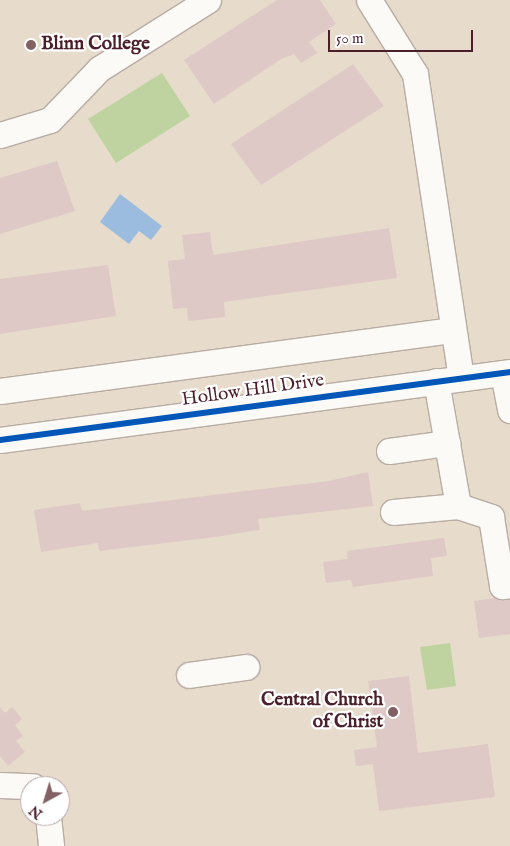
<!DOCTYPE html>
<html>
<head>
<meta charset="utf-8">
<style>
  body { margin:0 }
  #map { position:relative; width:510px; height:846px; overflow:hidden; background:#e7dbcb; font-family:"IM FELL English",serif }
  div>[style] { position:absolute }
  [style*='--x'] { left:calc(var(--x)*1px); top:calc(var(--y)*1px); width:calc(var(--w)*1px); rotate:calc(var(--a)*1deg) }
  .green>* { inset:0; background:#bed39f }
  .water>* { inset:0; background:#9bbcdf }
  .building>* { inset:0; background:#dec9c7 }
  .roads { filter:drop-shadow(1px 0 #b8aca3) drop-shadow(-1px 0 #b8aca3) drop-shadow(0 1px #b8aca3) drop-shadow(0 -1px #b8aca3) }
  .minor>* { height:25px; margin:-12.5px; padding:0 12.5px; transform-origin:12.5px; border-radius:12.5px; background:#fbfaf7 }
  .cycleway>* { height:6px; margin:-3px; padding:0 3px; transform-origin:3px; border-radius:3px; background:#0057b8 }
  .dots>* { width:14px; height:14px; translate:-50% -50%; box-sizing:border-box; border:2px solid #fff; border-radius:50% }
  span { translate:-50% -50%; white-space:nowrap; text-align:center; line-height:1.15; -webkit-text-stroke:4.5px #fff; paint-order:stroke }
  .poi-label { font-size:19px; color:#4a1f2b; font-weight:700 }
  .left { translate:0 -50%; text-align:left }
  .right { translate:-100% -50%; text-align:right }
  .street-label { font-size:19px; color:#4a1f2b }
  .north { position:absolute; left:20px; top:776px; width:50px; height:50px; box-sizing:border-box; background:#fff; border:1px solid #b7a5aa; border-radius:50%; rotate:219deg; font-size:14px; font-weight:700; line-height:20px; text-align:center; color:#4a1f2b }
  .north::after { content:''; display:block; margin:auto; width:18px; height:22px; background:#816163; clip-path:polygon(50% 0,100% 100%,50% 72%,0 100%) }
  .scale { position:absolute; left:328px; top:30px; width:145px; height:22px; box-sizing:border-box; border:2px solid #4a1f2b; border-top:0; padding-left:6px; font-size:15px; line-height:18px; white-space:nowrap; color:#4a1f2b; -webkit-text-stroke:4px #fff; paint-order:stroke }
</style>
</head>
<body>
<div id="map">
  <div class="green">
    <i style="clip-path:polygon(162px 73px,190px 116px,116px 163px,88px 119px)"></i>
    <i style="clip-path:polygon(450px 643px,456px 686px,427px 690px,420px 647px)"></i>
  </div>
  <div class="water">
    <i style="clip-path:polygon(120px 194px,162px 226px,151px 240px,139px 231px,129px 244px,100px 222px)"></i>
  </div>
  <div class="building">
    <i style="clip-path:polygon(277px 0,320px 0,336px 24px,309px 42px,317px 53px,301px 63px,294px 54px,281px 59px,214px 104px,184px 60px)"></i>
    <i style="clip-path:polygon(353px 64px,384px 106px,261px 185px,231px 144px)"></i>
    <i style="clip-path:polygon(57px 161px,75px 211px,0 234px,0 178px)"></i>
    <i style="clip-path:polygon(389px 228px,397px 278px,224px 302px,225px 317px,188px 321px,187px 308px,173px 309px,168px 261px,185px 259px,182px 235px,210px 232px,213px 255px)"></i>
    <i style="clip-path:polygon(108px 265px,116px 316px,0 334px,0 279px)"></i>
    <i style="clip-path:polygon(368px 472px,373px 506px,258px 519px,260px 530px,215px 537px,99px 551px,98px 543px,41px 552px,34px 510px,80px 503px,82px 511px,329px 481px)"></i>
    <i style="clip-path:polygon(444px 538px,447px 556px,431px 558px,433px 576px,353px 587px,351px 580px,326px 583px,323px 562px,348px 559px,347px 551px)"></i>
    <i style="clip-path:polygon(494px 598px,510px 599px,510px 634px,479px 638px,474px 601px)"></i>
    <i style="clip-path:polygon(409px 676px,418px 753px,488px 744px,495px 797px,379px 811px,373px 764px,356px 766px,354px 750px,377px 747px,368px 681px)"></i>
    <i style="clip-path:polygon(0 707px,5px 713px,12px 707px,22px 719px,15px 725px,23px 736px,16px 741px,25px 752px,8px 766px,0 756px)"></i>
  </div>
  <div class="roads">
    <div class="minor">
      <i style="--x:369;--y:0;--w:87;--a:58.1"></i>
      <i style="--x:415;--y:74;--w:307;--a:81.4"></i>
      <i style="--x:0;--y:135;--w:52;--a:-16.7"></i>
      <i style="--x:50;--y:120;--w:71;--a:-46.1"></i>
      <i style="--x:99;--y:69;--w:129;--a:-32.3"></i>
      <i style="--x:503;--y:373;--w:38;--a:79"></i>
      <i style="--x:436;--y:381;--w:127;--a:80"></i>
      <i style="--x:458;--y:506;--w:35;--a:18"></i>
      <i style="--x:491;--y:517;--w:70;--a:80.9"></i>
      <i style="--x:502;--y:586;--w:8;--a:-7"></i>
      <i style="--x:0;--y:391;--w:457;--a:-7.7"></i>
      <i style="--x:0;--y:440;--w:515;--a:-7.59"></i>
      <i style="--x:389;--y:451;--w:59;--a:-7.9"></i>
      <i style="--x:393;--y:512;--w:65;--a:-5.3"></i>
      <i style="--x:189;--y:675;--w:58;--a:-8"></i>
      <i style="--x:0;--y:785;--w:33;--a:2"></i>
      <i style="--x:48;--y:816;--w:30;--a:84"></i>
    </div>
  </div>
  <div class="cycleway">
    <i style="--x:0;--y:440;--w:515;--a:-7.59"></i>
  </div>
  <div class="dots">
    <i style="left:31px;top:45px;background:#816163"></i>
    <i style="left:393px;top:712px;background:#816163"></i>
  </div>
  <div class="poi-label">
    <span class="left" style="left:41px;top:45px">Blinn College</span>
    <span class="right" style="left:383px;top:712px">Central Church<br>of Christ</span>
  </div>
  <div class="street-label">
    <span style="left:253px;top:391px;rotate:-8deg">Hollow Hill Drive</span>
  </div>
  <div class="north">N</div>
  <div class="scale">50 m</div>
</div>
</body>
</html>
